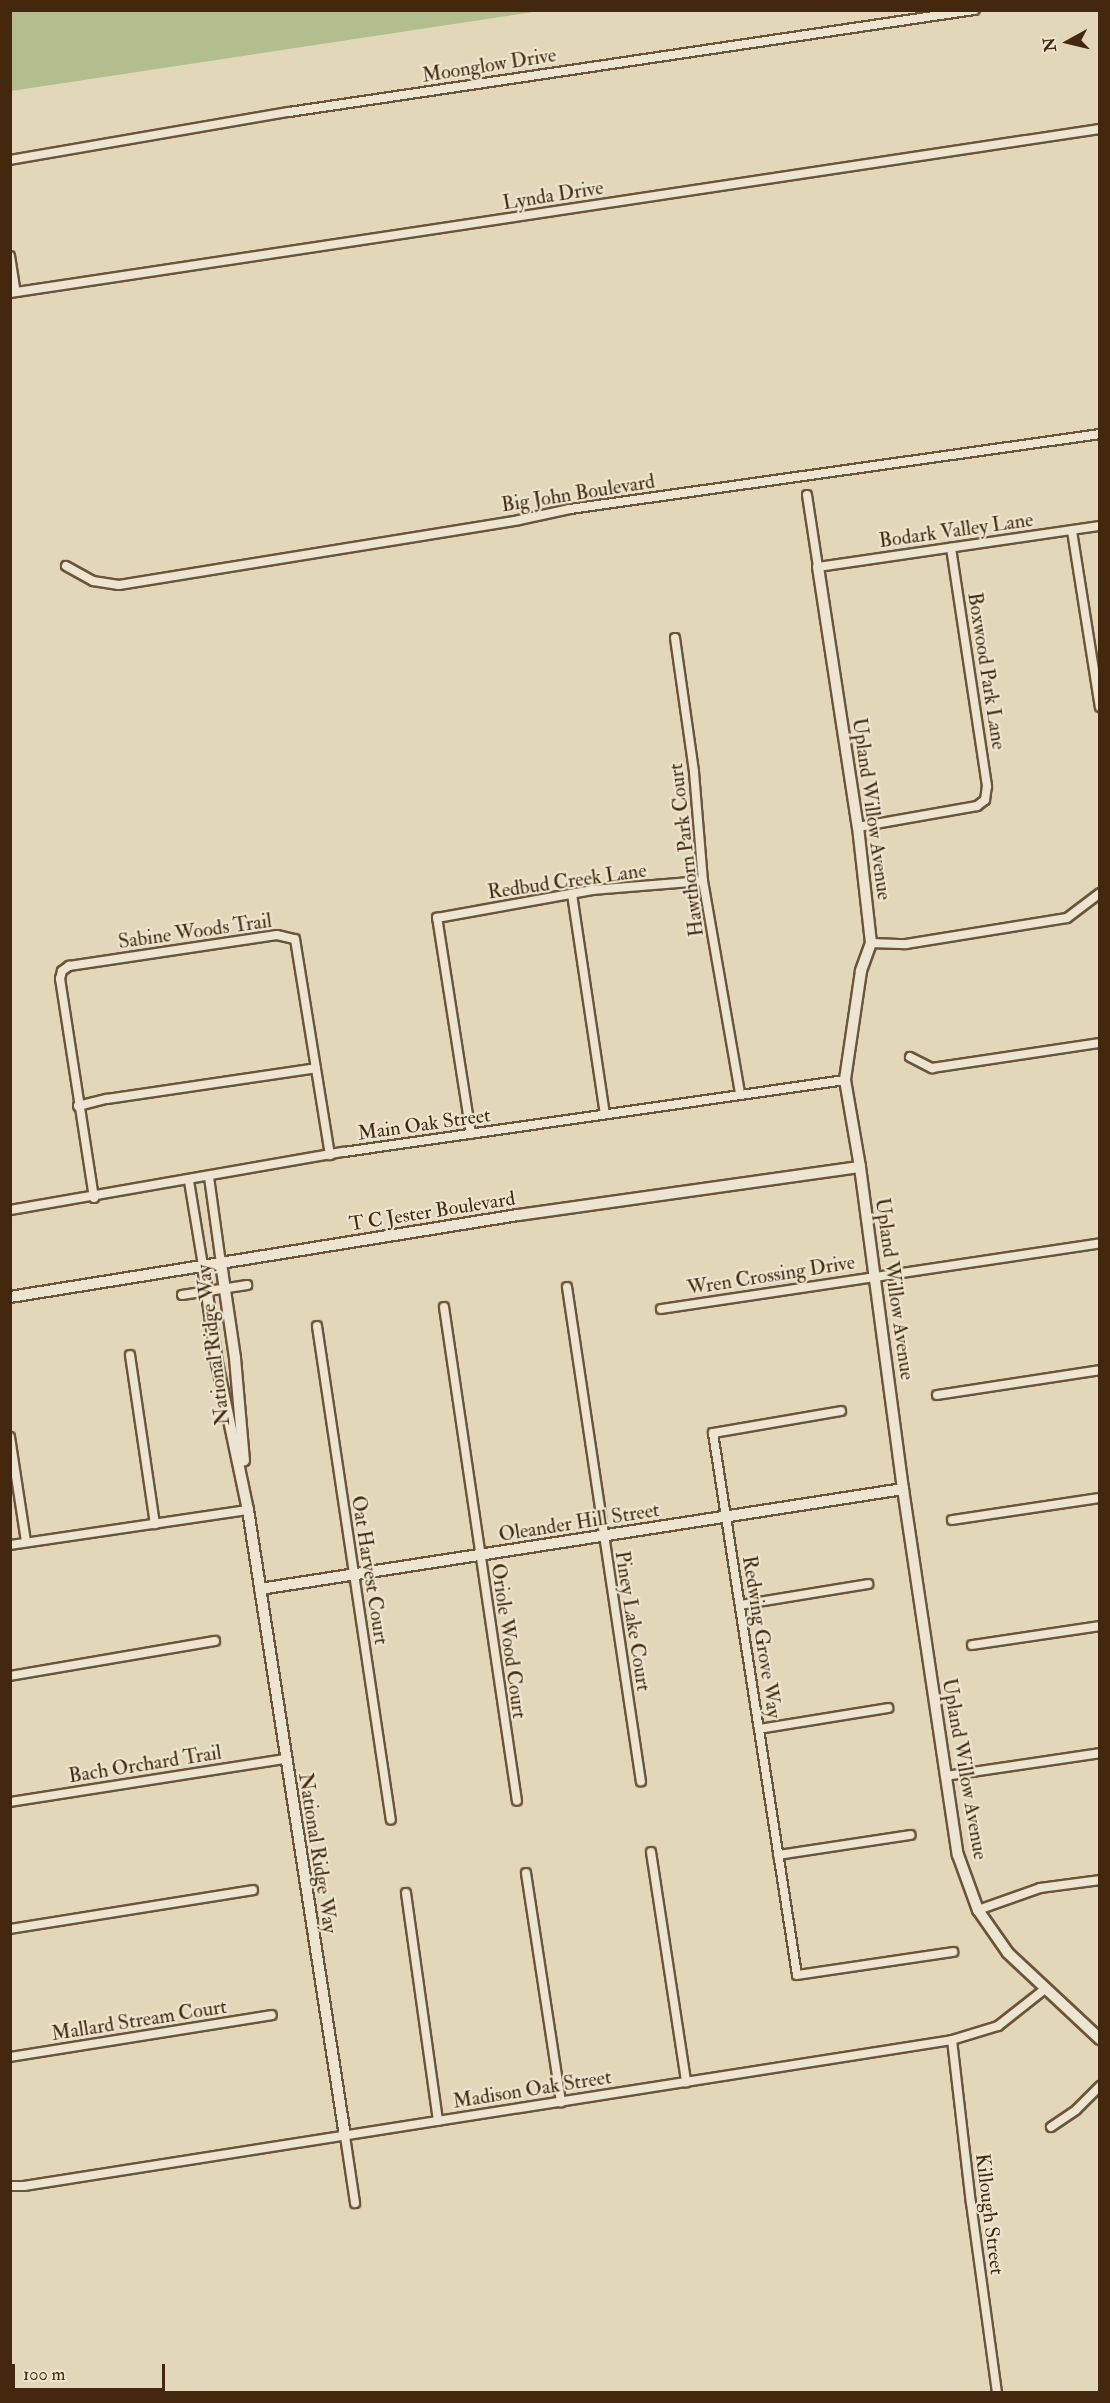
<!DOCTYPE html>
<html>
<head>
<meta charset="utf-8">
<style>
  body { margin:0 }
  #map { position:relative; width:1110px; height:2403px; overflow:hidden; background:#e2d7b8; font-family:"IM FELL Double Pica",serif }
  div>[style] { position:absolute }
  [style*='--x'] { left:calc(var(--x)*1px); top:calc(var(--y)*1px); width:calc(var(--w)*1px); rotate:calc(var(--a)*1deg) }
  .green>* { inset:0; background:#b3be8f }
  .roads { filter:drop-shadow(2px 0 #6b5438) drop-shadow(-2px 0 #6b5438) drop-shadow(0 2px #6b5438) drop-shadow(0 -2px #6b5438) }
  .minor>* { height:8px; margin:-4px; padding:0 4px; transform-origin:4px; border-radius:4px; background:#ece5d1 }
  .tertiary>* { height:10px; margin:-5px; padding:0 5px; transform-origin:5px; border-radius:5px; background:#ece5d1 }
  span { translate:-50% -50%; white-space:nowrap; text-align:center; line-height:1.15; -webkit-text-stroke:4.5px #ece5d1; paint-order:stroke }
  .street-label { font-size:20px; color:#43280d }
  .frame { position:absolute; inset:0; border:12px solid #43280d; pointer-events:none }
  .north { position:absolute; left:1038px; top:12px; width:60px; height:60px; -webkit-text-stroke:4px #ece5d1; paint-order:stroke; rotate:262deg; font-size:16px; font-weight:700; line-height:24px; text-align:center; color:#43280d }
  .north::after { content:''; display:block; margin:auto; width:21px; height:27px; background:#43280d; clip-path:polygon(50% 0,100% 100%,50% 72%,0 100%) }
  .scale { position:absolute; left:12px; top:2364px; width:153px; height:27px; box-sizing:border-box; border:3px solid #43280d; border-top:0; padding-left:8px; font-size:18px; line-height:21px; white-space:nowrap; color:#43280d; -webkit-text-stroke:4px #ece5d1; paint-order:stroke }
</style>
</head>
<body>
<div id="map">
  <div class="green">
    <i style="clip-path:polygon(11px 10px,539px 10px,539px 11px,11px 91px)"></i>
  </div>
  <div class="roads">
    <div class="minor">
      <i style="--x:10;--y:160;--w:283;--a:-9.8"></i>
      <i style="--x:289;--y:112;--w:693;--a:-8.47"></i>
      <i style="--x:10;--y:256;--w:36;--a:81"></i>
      <i style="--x:10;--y:293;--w:1102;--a:-8.56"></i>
      <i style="--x:807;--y:495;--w:73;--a:81.3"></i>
      <i style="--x:818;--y:567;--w:285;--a:-8.3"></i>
      <i style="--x:1072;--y:531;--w:178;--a:81"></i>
      <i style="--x:66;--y:566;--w:31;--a:29"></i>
      <i style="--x:93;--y:581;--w:26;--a:9"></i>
      <i style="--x:119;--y:585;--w:405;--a:-9.2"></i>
      <i style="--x:519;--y:520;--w:52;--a:-12.2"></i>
      <i style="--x:570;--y:509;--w:535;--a:-8.05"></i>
      <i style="--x:675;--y:638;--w:135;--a:81.9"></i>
      <i style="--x:694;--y:772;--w:109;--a:85.3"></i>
      <i style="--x:703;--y:881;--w:216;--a:80.1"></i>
      <i style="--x:858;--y:827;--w:121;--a:-10"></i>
      <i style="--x:977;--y:806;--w:10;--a:-37"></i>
      <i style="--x:985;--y:800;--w:14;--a:-82"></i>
      <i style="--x:987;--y:786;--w:241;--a:-98.6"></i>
      <i style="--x:572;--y:894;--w:222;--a:81.5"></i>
      <i style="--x:871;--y:943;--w:35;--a:2"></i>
      <i style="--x:906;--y:944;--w:163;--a:-9.2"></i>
      <i style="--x:1067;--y:918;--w:41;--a:-37.1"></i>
      <i style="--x:910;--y:1057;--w:25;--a:27"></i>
      <i style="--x:932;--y:1068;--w:170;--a:-8.5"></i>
      <i style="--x:78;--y:1106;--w:30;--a:-14"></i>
      <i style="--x:107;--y:1099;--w:211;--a:-8.4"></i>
      <i style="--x:471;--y:1134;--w:219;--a:-98.9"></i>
      <i style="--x:437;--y:918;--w:158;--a:-10.2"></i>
      <i style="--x:592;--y:890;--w:111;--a:-4.6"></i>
      <i style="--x:209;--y:1177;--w:87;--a:82.1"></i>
      <i style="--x:189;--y:1181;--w:86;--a:80.6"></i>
      <i style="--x:94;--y:1198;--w:222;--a:-98.8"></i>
      <i style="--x:60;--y:979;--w:8;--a:-76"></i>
      <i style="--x:62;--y:971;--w:9;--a:-36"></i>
      <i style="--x:69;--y:966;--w:210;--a:-8.5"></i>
      <i style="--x:277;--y:935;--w:18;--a:13"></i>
      <i style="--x:295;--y:939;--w:219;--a:80.8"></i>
      <i style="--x:10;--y:1210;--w:339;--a:-9.9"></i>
      <i style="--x:344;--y:1152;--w:506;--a:-8.18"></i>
      <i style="--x:567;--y:1287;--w:500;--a:81.5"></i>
      <i style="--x:182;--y:1295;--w:66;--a:-8.7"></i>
      <i style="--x:444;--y:1307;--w:499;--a:81.6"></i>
      <i style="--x:661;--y:1309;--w:444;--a:-8.5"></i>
      <i style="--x:317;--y:1326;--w:499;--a:81.5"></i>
      <i style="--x:130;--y:1355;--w:171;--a:81.6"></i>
      <i style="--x:937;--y:1395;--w:165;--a:-8.7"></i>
      <i style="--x:841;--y:1411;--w:130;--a:170.2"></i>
      <i style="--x:713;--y:1433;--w:548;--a:81.19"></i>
      <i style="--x:797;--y:1975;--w:158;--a:-8.4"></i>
      <i style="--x:10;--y:1437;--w:106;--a:81.3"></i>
      <i style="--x:952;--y:1520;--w:150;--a:-8.5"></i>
      <i style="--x:10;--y:1545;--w:241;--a:-8.4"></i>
      <i style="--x:740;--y:1605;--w:130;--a:-9.3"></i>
      <i style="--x:972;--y:1645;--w:129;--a:-8.4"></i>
      <i style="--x:10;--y:1676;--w:208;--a:-9.7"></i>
      <i style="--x:759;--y:1729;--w:131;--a:-9.2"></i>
      <i style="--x:945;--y:1776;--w:157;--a:-8.4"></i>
      <i style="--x:10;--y:1802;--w:278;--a:-8.9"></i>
      <i style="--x:651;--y:1852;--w:233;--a:81.3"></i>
      <i style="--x:778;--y:1855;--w:134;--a:-8.6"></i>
      <i style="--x:526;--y:1873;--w:232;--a:81.3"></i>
      <i style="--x:406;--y:1893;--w:230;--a:82"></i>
      <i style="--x:978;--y:1910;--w:66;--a:-19.5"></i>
      <i style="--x:1040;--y:1888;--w:61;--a:-7.6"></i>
      <i style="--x:10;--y:1929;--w:246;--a:-9.1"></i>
      <i style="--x:952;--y:2040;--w:164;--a:83.4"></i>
      <i style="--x:971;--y:2203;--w:191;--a:82.2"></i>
      <i style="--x:10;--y:2057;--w:265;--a:-9.1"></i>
      <i style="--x:1051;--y:2127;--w:30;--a:-34"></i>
      <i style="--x:1076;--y:2110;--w:34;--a:-45"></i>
      <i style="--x:345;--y:2136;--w:68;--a:81.5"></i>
      <i style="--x:10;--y:2186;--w:14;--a:0"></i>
      <i style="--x:24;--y:2186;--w:939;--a:-8.94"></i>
      <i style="--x:952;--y:2040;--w:48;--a:-16.9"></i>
      <i style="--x:998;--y:2026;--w:60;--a:-38.2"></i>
    </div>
    <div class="tertiary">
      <i style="--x:818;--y:567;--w:263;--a:81.3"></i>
      <i style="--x:858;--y:827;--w:117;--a:83.6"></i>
      <i style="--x:871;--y:943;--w:30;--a:110"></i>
      <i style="--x:861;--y:971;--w:110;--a:98.4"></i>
      <i style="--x:845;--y:1080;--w:88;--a:80.2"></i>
      <i style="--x:860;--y:1167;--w:325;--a:82.4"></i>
      <i style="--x:903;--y:1489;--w:370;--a:81.5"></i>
      <i style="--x:958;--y:1855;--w:59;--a:70"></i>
      <i style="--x:978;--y:1910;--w:52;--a:55.1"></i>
      <i style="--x:1008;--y:1953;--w:126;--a:43.1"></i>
      <i style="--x:221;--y:1263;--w:96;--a:81.6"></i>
      <i style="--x:235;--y:1358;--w:103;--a:85"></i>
      <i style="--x:203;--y:1266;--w:98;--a:81.8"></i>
      <i style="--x:217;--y:1363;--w:150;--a:78.1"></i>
      <i style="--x:248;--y:1510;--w:633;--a:81.19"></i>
      <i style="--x:10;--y:1297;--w:515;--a:-9.17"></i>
      <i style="--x:518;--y:1215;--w:345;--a:-8"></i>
      <i style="--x:260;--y:1589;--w:651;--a:-8.84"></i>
    </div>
  </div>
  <div class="street-label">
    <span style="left:489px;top:65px;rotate:-9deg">Moonglow Drive</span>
    <span style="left:553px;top:195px;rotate:-9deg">Lynda Drive</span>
    <span style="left:578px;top:493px;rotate:-9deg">Big John Boulevard</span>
    <span style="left:956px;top:530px;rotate:-8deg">Bodark Valley Lane</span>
    <span style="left:987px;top:671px;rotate:81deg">Boxwood Park Lane</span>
    <span style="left:872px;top:809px;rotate:82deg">Upland Willow Avenue</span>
    <span style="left:686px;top:850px;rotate:-97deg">Hawthorn Park Court</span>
    <span style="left:567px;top:881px;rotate:-8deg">Redbud Creek Lane</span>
    <span style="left:195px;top:931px;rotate:-8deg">Sabine Woods Trail</span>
    <span style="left:424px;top:1124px;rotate:-8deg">Main Oak Street</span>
    <span style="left:432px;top:1211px;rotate:-9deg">T C Jester Boulevard</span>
    <span style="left:771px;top:1275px;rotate:-9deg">Wren Crossing Drive</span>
    <span style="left:895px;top:1289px;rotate:82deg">Upland Willow Avenue</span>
    <span style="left:213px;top:1345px;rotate:-97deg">National Ridge Way</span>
    <span style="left:579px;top:1522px;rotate:-9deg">Oleander Hill Street</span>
    <span style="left:370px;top:1570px;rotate:81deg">Oat Harvest Court</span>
    <span style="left:633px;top:1621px;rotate:81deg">Piney Lake Court</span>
    <span style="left:762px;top:1637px;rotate:81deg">Redwing Grove Way</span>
    <span style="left:509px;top:1641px;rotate:82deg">Oriole Wood Court</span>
    <span style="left:145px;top:1764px;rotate:-9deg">Bach Orchard Trail</span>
    <span style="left:965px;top:1769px;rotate:80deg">Upland Willow Avenue</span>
    <span style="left:318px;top:1853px;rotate:81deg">National Ridge Way</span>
    <span style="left:139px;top:2020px;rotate:-9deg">Mallard Stream Court</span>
    <span style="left:532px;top:2089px;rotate:-9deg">Madison Oak Street</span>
    <span style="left:990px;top:2214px;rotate:83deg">Killough Street</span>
  </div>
  <div class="frame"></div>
  <div class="north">N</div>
  <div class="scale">100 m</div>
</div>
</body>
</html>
